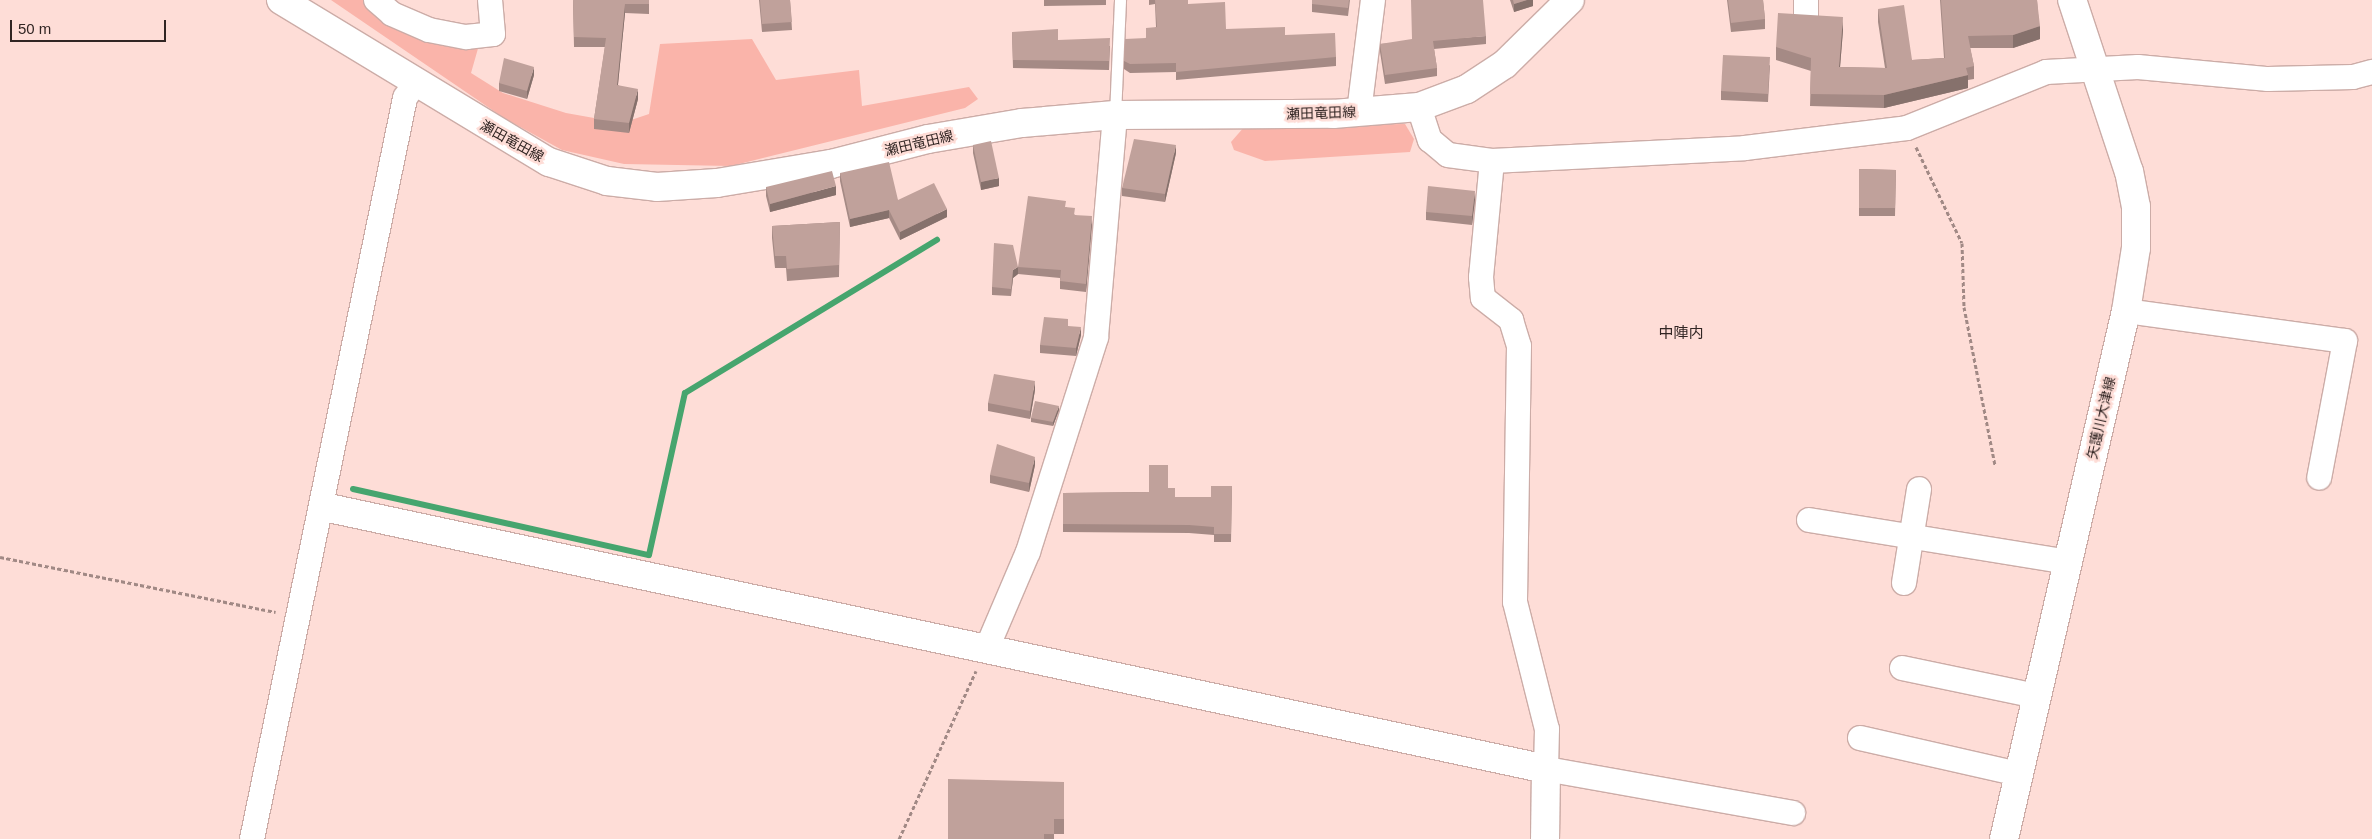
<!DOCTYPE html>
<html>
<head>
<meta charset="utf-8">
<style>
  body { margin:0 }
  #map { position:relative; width:2372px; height:839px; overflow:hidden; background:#feddd7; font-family:Arial,"Noto Sans JP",sans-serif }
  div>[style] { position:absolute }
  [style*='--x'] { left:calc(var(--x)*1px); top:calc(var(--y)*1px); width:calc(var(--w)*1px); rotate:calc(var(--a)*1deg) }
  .green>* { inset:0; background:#fab4aa }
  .stream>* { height:6px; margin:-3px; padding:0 3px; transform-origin:3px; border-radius:3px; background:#46a56e }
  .path>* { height:3px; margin-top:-1.5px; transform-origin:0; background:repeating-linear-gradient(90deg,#a18985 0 4px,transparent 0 6.5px) }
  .roads { filter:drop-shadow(1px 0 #ccaca7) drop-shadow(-1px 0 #ccaca7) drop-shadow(0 1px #ccaca7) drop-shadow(0 -1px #ccaca7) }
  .lane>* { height:11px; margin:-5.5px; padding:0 5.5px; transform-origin:5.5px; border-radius:5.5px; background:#fff }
  .street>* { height:24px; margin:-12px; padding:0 12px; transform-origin:12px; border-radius:12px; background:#fff }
  .secondary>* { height:28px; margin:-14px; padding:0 14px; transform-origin:14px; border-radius:14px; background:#fff }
  .wall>* { inset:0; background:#a58a85 }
  .shaded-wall>* { inset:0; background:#86716c }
  .building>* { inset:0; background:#c0a19b }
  span { translate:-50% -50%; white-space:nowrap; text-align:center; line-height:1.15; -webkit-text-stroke:5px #feddd7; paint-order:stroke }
  .street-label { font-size:14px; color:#312523 }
  .neighbourhood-label { font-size:15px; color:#312523 }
  .scale { position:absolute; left:10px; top:20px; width:156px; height:22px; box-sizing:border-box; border:2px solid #312523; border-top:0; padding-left:6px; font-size:15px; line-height:18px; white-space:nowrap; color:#312523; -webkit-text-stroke:4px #feddd7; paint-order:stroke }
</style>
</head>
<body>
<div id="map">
  <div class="green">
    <i style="clip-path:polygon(331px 0,375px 0,479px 45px,471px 73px,503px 93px,566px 113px,622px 123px,649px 114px,660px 44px,752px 39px,776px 80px,859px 70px,862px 106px,969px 87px,978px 99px,965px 108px,731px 166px,624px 164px,562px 150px,504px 118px)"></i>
    <i style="clip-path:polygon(1405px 124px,1414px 139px,1410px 152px,1265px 161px,1234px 150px,1231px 142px,1245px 126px)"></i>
  </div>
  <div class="stream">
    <i style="--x:353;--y:489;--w:303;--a:12.6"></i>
    <i style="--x:649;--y:555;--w:166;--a:-77.5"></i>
    <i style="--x:685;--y:393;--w:295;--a:-31.3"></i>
  </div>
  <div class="path">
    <i style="--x:1916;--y:147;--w:106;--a:64.4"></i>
    <i style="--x:1962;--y:243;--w:64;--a:88.2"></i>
    <i style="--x:1964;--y:307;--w:161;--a:78.9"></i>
    <i style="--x:0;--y:557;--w:281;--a:11.3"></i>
    <i style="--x:899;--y:839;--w:185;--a:-65.4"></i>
  </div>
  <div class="roads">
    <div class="lane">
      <i style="--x:1115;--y:115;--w:115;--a:-87.5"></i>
    </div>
    <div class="street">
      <i style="--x:376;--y:0;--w:21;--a:41"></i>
      <i style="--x:392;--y:14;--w:40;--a:23.4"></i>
      <i style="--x:429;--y:30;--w:38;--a:11"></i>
      <i style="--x:466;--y:37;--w:27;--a:-6"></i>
      <i style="--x:493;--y:34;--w:34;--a:-95"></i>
      <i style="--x:1806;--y:16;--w:16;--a:-90"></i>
      <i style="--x:1419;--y:107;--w:35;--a:72"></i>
      <i style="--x:1430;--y:140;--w:23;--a:40"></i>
      <i style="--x:1448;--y:155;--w:44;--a:7.8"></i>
      <i style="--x:1492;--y:161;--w:253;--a:-2.9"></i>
      <i style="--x:1745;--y:148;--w:163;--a:-7"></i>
      <i style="--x:1907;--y:128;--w:150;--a:-21.9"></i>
      <i style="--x:2046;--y:72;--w:92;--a:-3.1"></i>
      <i style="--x:2138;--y:67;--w:131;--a:5.3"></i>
      <i style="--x:2268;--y:79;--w:85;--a:-1.3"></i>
      <i style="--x:2353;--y:77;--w:20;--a:-15"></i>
      <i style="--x:1359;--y:112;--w:113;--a:-82.9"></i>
      <i style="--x:1492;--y:161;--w:117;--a:95.4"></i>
      <i style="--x:1481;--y:277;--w:21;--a:85"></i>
      <i style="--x:1483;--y:298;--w:36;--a:38"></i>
      <i style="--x:1511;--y:320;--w:27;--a:73"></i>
      <i style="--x:1519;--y:346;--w:256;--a:90.9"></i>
      <i style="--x:1515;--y:602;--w:131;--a:75.9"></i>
      <i style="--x:1547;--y:729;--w:40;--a:91.4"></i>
      <i style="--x:1546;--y:769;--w:251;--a:10.1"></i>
      <i style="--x:2126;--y:311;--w:221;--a:7.8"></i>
      <i style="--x:2345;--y:341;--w:139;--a:100.7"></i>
      <i style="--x:1809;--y:520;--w:262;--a:9.2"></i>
      <i style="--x:1904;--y:583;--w:95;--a:-80.9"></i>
      <i style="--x:987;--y:648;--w:104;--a:-66.9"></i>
      <i style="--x:1028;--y:552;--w:225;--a:-72.4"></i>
      <i style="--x:1096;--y:337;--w:223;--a:-85.1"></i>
      <i style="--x:1902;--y:668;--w:137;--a:11.8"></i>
      <i style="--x:1860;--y:738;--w:162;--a:12.8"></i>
      <i style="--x:252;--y:839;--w:757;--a:-78.33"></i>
      <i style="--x:405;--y:98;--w:18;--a:-56"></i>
    </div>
    <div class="secondary">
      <i style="--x:281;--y:0;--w:313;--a:31.2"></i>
      <i style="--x:549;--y:162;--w:61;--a:18.1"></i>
      <i style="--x:607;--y:181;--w:50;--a:6.8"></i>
      <i style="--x:657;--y:187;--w:60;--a:-3.8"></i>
      <i style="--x:717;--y:183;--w:116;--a:-9.5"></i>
      <i style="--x:831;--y:164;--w:100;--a:-14.5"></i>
      <i style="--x:928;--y:139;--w:95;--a:-9.7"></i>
      <i style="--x:1022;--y:123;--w:93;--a:-4.9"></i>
      <i style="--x:1115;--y:115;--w:218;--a:-0.3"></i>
      <i style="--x:1333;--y:114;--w:86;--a:-4.7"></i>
      <i style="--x:1419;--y:107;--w:51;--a:-20.6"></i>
      <i style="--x:1467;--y:89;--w:45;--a:-33.3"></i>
      <i style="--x:1505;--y:64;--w:91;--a:-44.6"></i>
      <i style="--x:324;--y:507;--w:1250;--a:12.1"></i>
      <i style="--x:1546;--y:769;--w:70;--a:90.8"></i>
      <i style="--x:2004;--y:839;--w:542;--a:-76.99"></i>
      <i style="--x:2126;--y:311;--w:64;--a:-81"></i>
      <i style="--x:2136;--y:248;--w:41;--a:-90"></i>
      <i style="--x:2136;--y:207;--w:36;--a:-101"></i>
      <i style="--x:2129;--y:172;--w:181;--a:-108.3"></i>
    </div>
  </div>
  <div class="wall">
    <i style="clip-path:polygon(573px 0,649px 0,649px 14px,625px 13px,618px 85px,638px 99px,629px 133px,594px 129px,594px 119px,605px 47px,574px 47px)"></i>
    <i style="clip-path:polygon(759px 0,790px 0,792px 30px,762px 32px)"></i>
    <i style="clip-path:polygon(1044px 0,1106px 0,1106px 5px,1044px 6px)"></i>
    <i style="clip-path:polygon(1149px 0,1188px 0,1188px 4px,1226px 29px,1285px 35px,1336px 57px,1336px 66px,1176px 80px,1176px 72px,1130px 73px,1124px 69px,1124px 61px,1156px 27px,1155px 4px,1149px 5px)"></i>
    <i style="clip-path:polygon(1350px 0,1348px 16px,1312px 12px,1312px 4px)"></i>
    <i style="clip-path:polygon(1510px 0,1533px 0,1533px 6px,1514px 12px)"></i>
    <i style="clip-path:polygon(1727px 0,1763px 0,1765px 19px,1765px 29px,1731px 32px)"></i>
    <i style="clip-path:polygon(1940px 0,2037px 0,2040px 39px,2013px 48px,1970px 48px,1974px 66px,1974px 79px,1968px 80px,1968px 88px,1884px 108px,1810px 106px,1811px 71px,1776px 60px,1776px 47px,1843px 30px,1840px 67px,1885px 68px,1878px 22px,1878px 9px,1912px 60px,1944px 58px)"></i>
    <i style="clip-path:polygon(1012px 32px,1058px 40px,1110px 46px,1109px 70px,1013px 68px)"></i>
    <i style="clip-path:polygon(1486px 36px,1486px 44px,1434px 49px,1437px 68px,1437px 76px,1385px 84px,1380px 52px,1380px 44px)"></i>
    <i style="clip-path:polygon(1770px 65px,1768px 102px,1721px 100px,1721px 91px)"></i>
    <i style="clip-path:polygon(534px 75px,527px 99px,499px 91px,499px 83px)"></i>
    <i style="clip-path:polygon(973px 145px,999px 186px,981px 190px,973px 153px)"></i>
    <i style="clip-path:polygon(1176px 153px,1165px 202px,1122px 196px,1122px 188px)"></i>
    <i style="clip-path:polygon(1859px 169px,1896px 170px,1895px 216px,1859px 216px)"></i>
    <i style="clip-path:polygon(840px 173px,898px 200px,947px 217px,900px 240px,889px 218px,850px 227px,840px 181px)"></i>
    <i style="clip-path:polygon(766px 187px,836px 195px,770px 212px,766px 196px)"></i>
    <i style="clip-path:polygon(1475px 199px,1472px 225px,1426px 220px,1426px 212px)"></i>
    <i style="clip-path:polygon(1066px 207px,1075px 215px,1092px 224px,1086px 292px,1060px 289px,1060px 278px,1018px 274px,1013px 278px,1011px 296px,992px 295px,992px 287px,1018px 267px)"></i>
    <i style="clip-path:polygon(840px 222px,839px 277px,787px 281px,786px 268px,775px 268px,772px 238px,772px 226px)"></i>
    <i style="clip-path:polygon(1068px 326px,1081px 335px,1076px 356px,1040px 353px,1040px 345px)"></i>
    <i style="clip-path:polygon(1035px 390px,1030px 419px,988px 411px,988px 403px)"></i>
    <i style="clip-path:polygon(1059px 410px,1053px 426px,1031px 422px,1031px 418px)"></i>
    <i style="clip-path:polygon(1035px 465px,1029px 492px,990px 483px,990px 475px)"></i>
    <i style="clip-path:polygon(1232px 486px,1231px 542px,1214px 542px,1214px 535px,1189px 533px,1063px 532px,1063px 493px,1149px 492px,1168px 488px,1175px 497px,1211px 497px)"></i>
    <i style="clip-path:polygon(1064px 782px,1064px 834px,1054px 834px,1054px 839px,948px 839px)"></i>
  </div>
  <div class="shaded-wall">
    <i style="clip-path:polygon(1527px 0,1533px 0,1533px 6px,1514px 12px,1514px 4px)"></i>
    <i style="clip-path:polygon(625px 4px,625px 13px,617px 94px,617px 85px)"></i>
    <i style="clip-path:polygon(1843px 17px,1843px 30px,1839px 80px,1839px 67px)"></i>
    <i style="clip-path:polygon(2040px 26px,2040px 39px,2013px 48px,2013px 35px)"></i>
    <i style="clip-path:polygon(534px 67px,534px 75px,527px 99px,527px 91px)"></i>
    <i style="clip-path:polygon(1968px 75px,1968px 88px,1884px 108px,1884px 95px)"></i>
    <i style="clip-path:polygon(638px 89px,638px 99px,629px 133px,629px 123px)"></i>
    <i style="clip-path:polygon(1176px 145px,1176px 153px,1165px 202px,1165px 194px)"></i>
    <i style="clip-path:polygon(999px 178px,999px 186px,981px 190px,981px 182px)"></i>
    <i style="clip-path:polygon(836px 186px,836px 195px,770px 212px,770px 204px)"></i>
    <i style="clip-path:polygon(1475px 191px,1475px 199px,1472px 225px,1472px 216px)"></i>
    <i style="clip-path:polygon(947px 209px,947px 217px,900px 240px,900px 232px)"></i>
    <i style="clip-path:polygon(889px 210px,889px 218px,850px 227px,850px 219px)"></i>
    <i style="clip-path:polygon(1092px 216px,1092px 224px,1086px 292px,1086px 284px)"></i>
    <i style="clip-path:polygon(1018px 267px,1018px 274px,1013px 278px,1011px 296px,1013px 270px)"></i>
    <i style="clip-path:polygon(1081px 327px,1081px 335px,1076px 356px,1076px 348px)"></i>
    <i style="clip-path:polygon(1035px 381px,1035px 390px,1030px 419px,1030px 411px)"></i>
    <i style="clip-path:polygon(1059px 406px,1059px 410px,1053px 426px,1053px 422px)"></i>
    <i style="clip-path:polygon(1035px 457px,1035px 465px,1029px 492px,1029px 483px)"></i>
  </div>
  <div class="building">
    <i style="clip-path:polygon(573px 0,649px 0,649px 4px,625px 4px,617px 85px,638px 89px,629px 123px,594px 119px,606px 38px,574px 37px)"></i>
    <i style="clip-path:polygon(760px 0,790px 0,792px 22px,762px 24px)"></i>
    <i style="clip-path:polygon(1155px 0,1188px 0,1188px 4px,1225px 2px,1226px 29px,1285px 27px,1285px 35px,1335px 33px,1336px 57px,1176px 72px,1176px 63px,1130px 64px,1124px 61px,1125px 39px,1146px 38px,1146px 28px,1157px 27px)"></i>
    <i style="clip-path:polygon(1312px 0,1349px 0,1348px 8px,1312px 4px)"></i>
    <i style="clip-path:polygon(1411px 0,1483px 0,1486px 36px,1433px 41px,1437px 68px,1385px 75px,1380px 44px,1412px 39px)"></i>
    <i style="clip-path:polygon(1513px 0,1527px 0,1514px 4px)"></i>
    <i style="clip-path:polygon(1728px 0,1763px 0,1765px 19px,1731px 23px)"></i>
    <i style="clip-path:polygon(1941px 0,2037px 0,2040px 26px,2013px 35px,1968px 36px,1974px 66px,1966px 68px,1968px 75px,1884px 95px,1810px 94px,1811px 58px,1776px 47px,1778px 13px,1843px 17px,1839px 67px,1887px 68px,1878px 9px,1904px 5px,1912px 60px,1945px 58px)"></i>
    <i style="clip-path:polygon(1058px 29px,1058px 40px,1110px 38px,1109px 61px,1013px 60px,1012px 32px)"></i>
    <i style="clip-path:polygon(1723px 55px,1770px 57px,1768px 94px,1721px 91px)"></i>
    <i style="clip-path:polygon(504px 58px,534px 67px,527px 91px,499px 83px)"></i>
    <i style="clip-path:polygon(1134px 139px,1176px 145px,1165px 194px,1122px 188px)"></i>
    <i style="clip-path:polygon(991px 141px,999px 178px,981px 182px,973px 145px)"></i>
    <i style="clip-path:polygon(889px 162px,898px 200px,934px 183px,947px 209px,900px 232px,889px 210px,850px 219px,840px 173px)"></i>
    <i style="clip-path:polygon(1859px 169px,1896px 170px,1895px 208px,1859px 208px)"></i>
    <i style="clip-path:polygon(832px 171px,836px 186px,770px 204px,766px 187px)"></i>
    <i style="clip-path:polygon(1428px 186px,1475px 191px,1472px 216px,1426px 212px)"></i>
    <i style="clip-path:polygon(1028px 196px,1066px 201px,1065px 207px,1075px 208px,1074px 215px,1092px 216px,1086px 284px,1060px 281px,1061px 270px,1018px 267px,1013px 270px,1011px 289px,992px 287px,994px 243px,1013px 245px,1018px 267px)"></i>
    <i style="clip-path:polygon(840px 222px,839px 265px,787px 269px,786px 256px,775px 256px,772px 226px)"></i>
    <i style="clip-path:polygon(1044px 317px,1068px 319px,1068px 326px,1081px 327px,1076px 348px,1040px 345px)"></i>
    <i style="clip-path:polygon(994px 374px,1035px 381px,1030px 411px,988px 403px)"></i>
    <i style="clip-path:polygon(1035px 401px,1059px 406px,1053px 422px,1031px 418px)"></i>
    <i style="clip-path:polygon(997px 444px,1035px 457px,1029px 483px,990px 475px)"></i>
    <i style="clip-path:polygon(1149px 465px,1168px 465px,1168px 488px,1175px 488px,1175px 497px,1211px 497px,1211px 486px,1232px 486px,1231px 534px,1214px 534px,1214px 527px,1189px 525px,1063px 524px,1063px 493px,1149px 492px)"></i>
    <i style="clip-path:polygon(948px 779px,1064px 782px,1064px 819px,1054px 819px,1054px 834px,1044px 834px,1044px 839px,948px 839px)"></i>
  </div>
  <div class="street-label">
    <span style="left:1321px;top:113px;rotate:-2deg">瀬田竜田線</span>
    <span style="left:512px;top:141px;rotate:29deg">瀬田竜田線</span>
    <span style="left:919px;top:143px;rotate:-13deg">瀬田竜田線</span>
    <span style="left:2101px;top:418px;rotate:-77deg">矢護川大津線</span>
  </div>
  <div class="neighbourhood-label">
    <span style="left:1681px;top:333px">中陣内</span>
  </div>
  <div class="scale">50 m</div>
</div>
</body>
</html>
